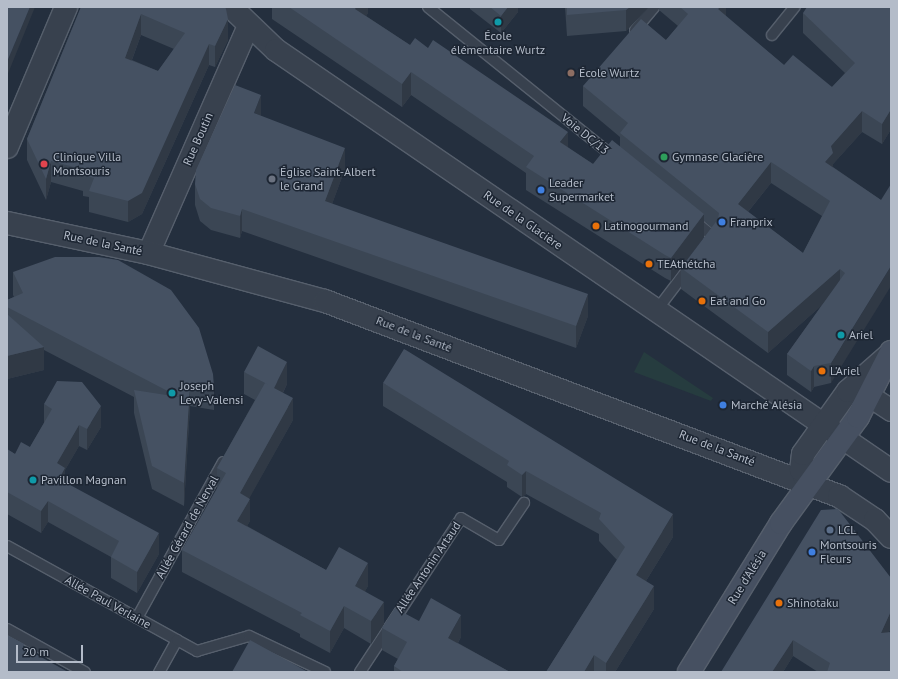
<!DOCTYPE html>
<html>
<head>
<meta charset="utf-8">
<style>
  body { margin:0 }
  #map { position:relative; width:898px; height:679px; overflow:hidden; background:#242f3e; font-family:"PT Sans",sans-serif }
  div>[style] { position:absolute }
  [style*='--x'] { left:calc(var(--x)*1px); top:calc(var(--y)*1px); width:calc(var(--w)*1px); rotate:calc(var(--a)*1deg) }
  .green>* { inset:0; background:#263c3f }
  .roads { filter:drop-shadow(1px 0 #565f6c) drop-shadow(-1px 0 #565f6c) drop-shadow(0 1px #565f6c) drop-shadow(0 -1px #565f6c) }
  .service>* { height:10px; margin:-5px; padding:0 5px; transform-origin:5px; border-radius:5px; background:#38414e }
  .minor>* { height:21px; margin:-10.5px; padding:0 10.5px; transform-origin:10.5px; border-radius:10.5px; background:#38414e }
  .tertiary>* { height:22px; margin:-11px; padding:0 11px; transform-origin:11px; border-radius:11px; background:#38414e }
  .secondary>* { height:22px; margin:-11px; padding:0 11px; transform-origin:11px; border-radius:11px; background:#465061 }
  .wall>* { inset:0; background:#3b4654 }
  .shaded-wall>* { inset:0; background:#303945 }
  .building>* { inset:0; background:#455162 }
  .dots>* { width:11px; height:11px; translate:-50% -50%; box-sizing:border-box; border:2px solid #1d2633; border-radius:50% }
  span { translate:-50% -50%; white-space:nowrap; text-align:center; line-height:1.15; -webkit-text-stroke:3px #1d2633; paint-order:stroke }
  .poi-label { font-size:12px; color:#b4bcc9 }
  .left { translate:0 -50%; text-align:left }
  .street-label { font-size:12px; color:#b4bcc9 }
  .frame { position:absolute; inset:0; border:8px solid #b4bcc9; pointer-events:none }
  .scale { position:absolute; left:16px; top:645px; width:67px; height:18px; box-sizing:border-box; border:2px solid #b4bcc9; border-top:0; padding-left:5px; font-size:12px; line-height:14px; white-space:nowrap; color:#b4bcc9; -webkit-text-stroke:3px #1d2633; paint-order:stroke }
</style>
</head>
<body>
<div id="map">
  <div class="green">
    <i style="clip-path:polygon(644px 352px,713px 398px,711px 401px,634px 372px)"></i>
  </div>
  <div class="roads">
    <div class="service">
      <i style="--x:428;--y:7;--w:240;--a:38.9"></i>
      <i style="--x:635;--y:30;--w:30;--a:-50"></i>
      <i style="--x:772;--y:35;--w:36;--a:-51"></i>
      <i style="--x:693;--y:220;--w:26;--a:39"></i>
      <i style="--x:713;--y:236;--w:7;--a:124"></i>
      <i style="--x:656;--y:311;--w:53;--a:-52.7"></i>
      <i style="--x:7;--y:546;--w:194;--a:28.9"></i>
      <i style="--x:177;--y:640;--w:37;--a:119"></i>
      <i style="--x:137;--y:618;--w:178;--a:-61.1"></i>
      <i style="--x:7;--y:629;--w:89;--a:28.9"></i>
      <i style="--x:177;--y:640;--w:23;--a:29"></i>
      <i style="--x:197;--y:651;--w:54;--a:-16.1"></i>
      <i style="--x:249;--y:636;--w:84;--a:25.3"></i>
      <i style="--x:360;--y:672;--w:184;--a:-56.7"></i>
      <i style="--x:461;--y:518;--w:44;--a:30.1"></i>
      <i style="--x:499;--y:540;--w:45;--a:-56"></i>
    </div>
    <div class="minor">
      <i style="--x:148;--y:253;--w:249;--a:-66.3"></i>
      <i style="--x:871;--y:397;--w:24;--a:33"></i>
    </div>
    <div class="tertiary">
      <i style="--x:231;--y:7;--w:62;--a:43.7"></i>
      <i style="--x:276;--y:50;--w:745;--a:34.39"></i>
      <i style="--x:7;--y:147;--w:152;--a:-67.1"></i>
      <i style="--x:7;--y:223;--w:144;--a:12"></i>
      <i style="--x:148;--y:253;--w:183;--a:15.2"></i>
      <i style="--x:325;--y:301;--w:550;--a:20.78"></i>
      <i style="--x:839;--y:496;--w:43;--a:33.7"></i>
      <i style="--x:875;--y:520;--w:23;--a:47"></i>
      <i style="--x:808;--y:484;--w:16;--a:-117"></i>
      <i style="--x:801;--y:470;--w:16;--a:-83"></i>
      <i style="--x:803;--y:454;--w:77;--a:-54.5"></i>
      <i style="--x:848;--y:391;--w:53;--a:-41.2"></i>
    </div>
    <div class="secondary">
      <i style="--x:689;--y:672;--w:175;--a:-58.3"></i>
      <i style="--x:781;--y:523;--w:131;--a:-54"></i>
      <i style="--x:858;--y:417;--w:73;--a:-63.1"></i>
    </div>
  </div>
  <div class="wall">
    <i style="clip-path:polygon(evenodd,81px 7px,225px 7px,228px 40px,215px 67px,209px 65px,142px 214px,128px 222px,89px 212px,89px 197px,83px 196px,83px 191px,51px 182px,46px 200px,27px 160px,27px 139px,81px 7px,141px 35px,174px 49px,158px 71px,132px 60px,141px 35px)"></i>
    <i style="clip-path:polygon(evenodd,272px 7px,368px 7px,368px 13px,366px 16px,410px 45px,593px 164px,620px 147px,620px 137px,583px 106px,583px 86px,666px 40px,678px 26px,659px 10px,659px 7px,726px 7px,726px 17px,784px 65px,832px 87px,845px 73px,803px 33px,803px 13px,891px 7px,891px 132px,890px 131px,882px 144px,862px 132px,833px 164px,833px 167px,881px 200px,831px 383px,814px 387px,811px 392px,787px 375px,787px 354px,822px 305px,768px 353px,681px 289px,681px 268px,712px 228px,704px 221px,704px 237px,671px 281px,665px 278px,526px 190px,526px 173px,411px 95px,402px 107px,272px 19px,272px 7px,771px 183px,822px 216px,803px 253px,748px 212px,771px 183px)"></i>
    <i style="clip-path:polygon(470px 7px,518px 7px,518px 12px,501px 33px,470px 9px)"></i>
    <i style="clip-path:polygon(565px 7px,649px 7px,626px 31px,567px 36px)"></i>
    <i style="clip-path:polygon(261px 116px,345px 169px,332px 204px,588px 316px,576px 348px,242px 231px,240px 238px,211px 230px,200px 221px,195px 205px,195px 184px)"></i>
    <i style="clip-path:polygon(13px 272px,214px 387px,214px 410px,190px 406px,184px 506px,152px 489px,134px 413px,134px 397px,44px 350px,44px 370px,7px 379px,7px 300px,14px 297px,13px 295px)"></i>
    <i style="clip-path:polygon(244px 372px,287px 384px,283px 393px,293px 420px,249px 498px,250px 521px,247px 526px,326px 570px,368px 586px,365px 591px,384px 624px,371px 644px,344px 628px,330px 653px,300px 637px,300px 634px,182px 572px,182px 550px,217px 488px,217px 468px,255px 400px,244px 394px)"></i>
    <i style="clip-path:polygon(383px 383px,673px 537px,646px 581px,654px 609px,615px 672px,546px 672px,617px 560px,599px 541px,599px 534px,526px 494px,522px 497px,507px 487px,507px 482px,383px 406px)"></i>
    <i style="clip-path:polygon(44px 404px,101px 427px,87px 450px,79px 446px,65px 470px,65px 483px,159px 554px,137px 593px,111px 578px,111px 557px,48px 522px,41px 533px,7px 514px,7px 449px,15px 454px,30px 447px,44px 423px)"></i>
    <i style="clip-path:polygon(891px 578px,891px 627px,889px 632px,891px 672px,818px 672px,793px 656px,783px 672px,721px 672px)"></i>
    <i style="clip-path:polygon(419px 621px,461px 637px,458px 643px,510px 672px,394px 672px,394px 666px,398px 659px,382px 650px,382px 628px)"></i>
  </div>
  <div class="shaded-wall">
    <i style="clip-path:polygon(30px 7px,35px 7px,7px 76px,7px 62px)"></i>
    <i style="clip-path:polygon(356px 7px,368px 7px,368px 13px,355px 32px,355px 9px)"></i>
    <i style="clip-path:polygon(508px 7px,518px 7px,518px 12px,501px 33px,501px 16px)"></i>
    <i style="clip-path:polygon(630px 7px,649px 7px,626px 31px,626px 10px)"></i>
    <i style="clip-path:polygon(720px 7px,726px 7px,726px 20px,718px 9px)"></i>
    <i style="clip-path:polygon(141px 14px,141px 35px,125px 78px,125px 58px)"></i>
    <i style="clip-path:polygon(228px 19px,228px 40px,215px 67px,215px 46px)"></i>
    <i style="clip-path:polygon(209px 44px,209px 65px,142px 214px,128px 222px,128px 201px)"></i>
    <i style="clip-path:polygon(411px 72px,411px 95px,402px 107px,402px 84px)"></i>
    <i style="clip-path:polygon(261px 95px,261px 116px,254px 113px)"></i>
    <i style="clip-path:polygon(862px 111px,862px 132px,833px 164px,833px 174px,825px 162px,831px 146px)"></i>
    <i style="clip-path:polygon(890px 111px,890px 131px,882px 144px,882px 124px)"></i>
    <i style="clip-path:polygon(568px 132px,568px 155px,560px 142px)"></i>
    <i style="clip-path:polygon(345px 148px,345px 169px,325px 223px,325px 201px)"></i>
    <i style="clip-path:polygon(51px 161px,51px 182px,46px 200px,46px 179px)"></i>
    <i style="clip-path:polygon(771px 162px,771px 183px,738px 224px,738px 204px)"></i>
    <i style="clip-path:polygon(242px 209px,242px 231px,240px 238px,240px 216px)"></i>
    <i style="clip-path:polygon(704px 214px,704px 237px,671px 281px,671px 258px)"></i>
    <i style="clip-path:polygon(891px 266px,891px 286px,831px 383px,831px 363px)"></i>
    <i style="clip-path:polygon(840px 269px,840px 289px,768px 353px,768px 332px)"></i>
    <i style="clip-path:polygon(588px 294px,588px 316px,576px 348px,576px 326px)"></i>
    <i style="clip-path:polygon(44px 347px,44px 370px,7px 379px,7px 356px)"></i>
    <i style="clip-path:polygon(287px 362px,287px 384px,274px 410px,274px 388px)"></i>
    <i style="clip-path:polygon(814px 366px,814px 387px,811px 392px,811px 371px)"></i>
    <i style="clip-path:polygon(190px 384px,190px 406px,184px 506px,184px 483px)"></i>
    <i style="clip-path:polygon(293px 398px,293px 420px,240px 515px,240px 493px)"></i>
    <i style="clip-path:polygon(101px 406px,101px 427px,87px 450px,87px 429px)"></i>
    <i style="clip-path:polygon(79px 425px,79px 446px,65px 470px,65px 489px,59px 501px,57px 463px)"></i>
    <i style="clip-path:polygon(526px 471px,526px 494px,522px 497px,522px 475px)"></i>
    <i style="clip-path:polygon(250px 499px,250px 521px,237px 543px,237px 521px)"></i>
    <i style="clip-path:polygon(48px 501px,48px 522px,41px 533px,41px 511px)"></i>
    <i style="clip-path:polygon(673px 514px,673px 537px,636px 597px,636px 575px)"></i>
    <i style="clip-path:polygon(159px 533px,159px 554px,137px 593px,137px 572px)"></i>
    <i style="clip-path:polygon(368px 563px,368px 586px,355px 608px,355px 586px)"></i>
    <i style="clip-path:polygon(654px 586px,654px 609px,615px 672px,606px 672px,606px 663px)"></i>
    <i style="clip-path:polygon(384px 602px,384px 624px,371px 644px,371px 621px)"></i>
    <i style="clip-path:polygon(344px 606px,344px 628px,330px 653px,330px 631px)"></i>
    <i style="clip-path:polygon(891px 611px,891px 627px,881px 649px,881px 633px)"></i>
    <i style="clip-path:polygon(461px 615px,461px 637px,448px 660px,448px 638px)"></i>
    <i style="clip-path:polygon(793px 640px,793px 656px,783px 672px,772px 672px)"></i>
    <i style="clip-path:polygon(594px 655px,594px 672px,584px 672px)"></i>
  </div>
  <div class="building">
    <i style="clip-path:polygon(7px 7px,30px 7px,7px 62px)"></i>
    <i style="clip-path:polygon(evenodd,81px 7px,225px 7px,226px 9px,228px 19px,215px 46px,209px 44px,142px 193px,128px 201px,89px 191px,94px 178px,83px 175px,85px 170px,51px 161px,46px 179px,27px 139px,81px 7px,141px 14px,185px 33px,158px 71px,125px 58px,141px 14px)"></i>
    <i style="clip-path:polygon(289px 7px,356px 7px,355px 9px,410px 45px,415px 38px,428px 48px,433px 40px,568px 132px,560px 142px,593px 164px,612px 140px,704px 214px,671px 258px,665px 255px,526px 167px,534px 156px,411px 72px,402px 84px)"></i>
    <i style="clip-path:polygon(490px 7px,508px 7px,501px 16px)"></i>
    <i style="clip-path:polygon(567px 7px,630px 7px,626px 10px,567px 15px)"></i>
    <i style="clip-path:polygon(evenodd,680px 7px,720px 7px,718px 9px,784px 65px,793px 55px,832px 87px,855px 63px,803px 13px,807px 7px,891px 7px,891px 111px,890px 111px,882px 124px,862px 111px,831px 146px,833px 153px,825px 162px,881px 200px,891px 184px,891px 266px,831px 363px,814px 366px,811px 371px,787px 354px,845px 273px,840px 269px,768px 332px,681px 268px,718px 219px,719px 213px,620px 133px,628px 123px,583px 86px,641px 19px,666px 40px,688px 14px,680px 7px,771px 162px,830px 201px,803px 253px,738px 204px,771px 162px)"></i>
    <i style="clip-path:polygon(235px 85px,261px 95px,254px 113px,345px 148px,325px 201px,588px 294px,576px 326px,242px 209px,240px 216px,211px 208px,200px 199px,195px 184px,196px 170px)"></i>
    <i style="clip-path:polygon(55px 257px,99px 257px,118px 260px,171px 290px,199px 328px,213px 374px,214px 387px,190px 384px,184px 483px,152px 466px,134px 390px,179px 397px,7px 307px,7px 300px,23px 293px,13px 272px)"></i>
    <i style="clip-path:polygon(7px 314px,44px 347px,7px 356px)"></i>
    <i style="clip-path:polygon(258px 346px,287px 362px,274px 388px,293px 398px,240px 493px,250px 499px,237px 521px,326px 570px,339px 547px,368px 563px,355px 586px,384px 602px,371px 621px,344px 606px,330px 631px,300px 615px,302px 613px,182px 550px,226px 473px,217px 468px,265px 383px,269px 385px,244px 372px)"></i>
    <i style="clip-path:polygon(404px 349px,673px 514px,636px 575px,654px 586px,606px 663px,594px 655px,584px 672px,546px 672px,625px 547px,599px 519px,601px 513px,526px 471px,522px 475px,507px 465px,509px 461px,383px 383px)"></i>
    <i style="clip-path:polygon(57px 381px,82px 382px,101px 406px,87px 429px,79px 425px,57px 463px,65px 468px,59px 479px,159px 533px,137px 572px,111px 557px,119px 541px,48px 501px,41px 511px,7px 492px,7px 449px,15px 454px,21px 442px,30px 447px,52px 409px,44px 404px)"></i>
    <i style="clip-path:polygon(838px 509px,891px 578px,891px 611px,881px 633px,891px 632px,891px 672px,827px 672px,830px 663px,793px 640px,772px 672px,721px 672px,821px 510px)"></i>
    <i style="clip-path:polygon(431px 598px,461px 615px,448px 638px,510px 672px,403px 672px,394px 666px,407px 642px,382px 628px,395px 608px,419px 621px)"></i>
    <i style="clip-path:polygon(7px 635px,24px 644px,23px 647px,68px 672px,7px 672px)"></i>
    <i style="clip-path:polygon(250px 640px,308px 672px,232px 672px)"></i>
  </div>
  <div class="dots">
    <i style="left:498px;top:22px;background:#0f9aa8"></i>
    <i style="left:571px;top:73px;background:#8d6e63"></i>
    <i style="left:664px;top:157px;background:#2e9e5b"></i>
    <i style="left:44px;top:164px;background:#e0444e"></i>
    <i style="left:272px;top:179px;background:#6b7280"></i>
    <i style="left:541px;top:190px;background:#3f7fe0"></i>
    <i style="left:722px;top:222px;background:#3f7fe0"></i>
    <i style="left:596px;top:226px;background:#e8710a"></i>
    <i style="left:649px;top:264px;background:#e8710a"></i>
    <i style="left:702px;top:301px;background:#e8710a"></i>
    <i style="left:841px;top:335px;background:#0f9aa8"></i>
    <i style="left:822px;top:371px;background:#e8710a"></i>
    <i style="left:172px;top:393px;background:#0f9aa8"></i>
    <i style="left:723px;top:405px;background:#3f7fe0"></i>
    <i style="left:33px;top:480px;background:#0f9aa8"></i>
    <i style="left:830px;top:530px;background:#5c6f8a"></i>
    <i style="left:812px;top:552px;background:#3f7fe0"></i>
    <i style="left:779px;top:603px;background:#e8710a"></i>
  </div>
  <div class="poi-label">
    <span style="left:498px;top:43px">École<br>élémentaire Wurtz</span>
    <span class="left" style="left:579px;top:73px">École Wurtz</span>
    <span class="left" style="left:53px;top:164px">Clinique Villa<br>Montsouris</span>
    <span class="left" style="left:672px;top:157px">Gymnase Glacière</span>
    <span class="left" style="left:280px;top:179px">Église Saint-Albert<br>le Grand</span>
    <span class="left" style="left:549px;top:190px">Leader<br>Supermarket</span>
    <span class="left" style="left:730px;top:222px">Franprix</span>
    <span class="left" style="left:604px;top:226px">Latinogourmand</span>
    <span class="left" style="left:657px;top:264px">TEAthétcha</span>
    <span class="left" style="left:710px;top:301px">Eat and Go</span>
    <span class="left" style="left:849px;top:335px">Ariel</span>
    <span class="left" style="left:830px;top:371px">L'Ariel</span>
    <span class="left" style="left:180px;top:393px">Joseph<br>Levy-Valensi</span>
    <span class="left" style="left:731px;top:405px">Marché Alésia</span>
    <span class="left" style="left:41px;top:480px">Pavillon Magnan</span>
    <span class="left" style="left:838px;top:530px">LCL</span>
    <span class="left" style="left:820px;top:552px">Montsouris<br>Fleurs</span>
    <span class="left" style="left:787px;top:603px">Shinotaku</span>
  </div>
  <div class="street-label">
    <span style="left:585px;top:134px;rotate:39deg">Voie DC/13</span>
    <span style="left:198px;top:139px;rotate:-66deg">Rue Boutin</span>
    <span style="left:523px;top:220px;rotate:35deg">Rue de la Glacière</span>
    <span style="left:103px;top:243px;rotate:12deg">Rue de la Santé</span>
    <span style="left:414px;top:334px;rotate:21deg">Rue de la Santé</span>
    <span style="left:717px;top:448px;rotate:21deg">Rue de la Santé</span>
    <span style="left:187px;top:527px;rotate:-61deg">Allée Gérard de Nerval</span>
    <span style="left:428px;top:567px;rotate:-56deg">Allée Antonin Artaud</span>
    <span style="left:747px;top:577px;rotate:-58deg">Rue d'Alésia</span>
    <span style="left:108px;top:602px;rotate:29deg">Allée Paul Verlaine</span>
  </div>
  <div class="frame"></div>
  <div class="scale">20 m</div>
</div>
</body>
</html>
